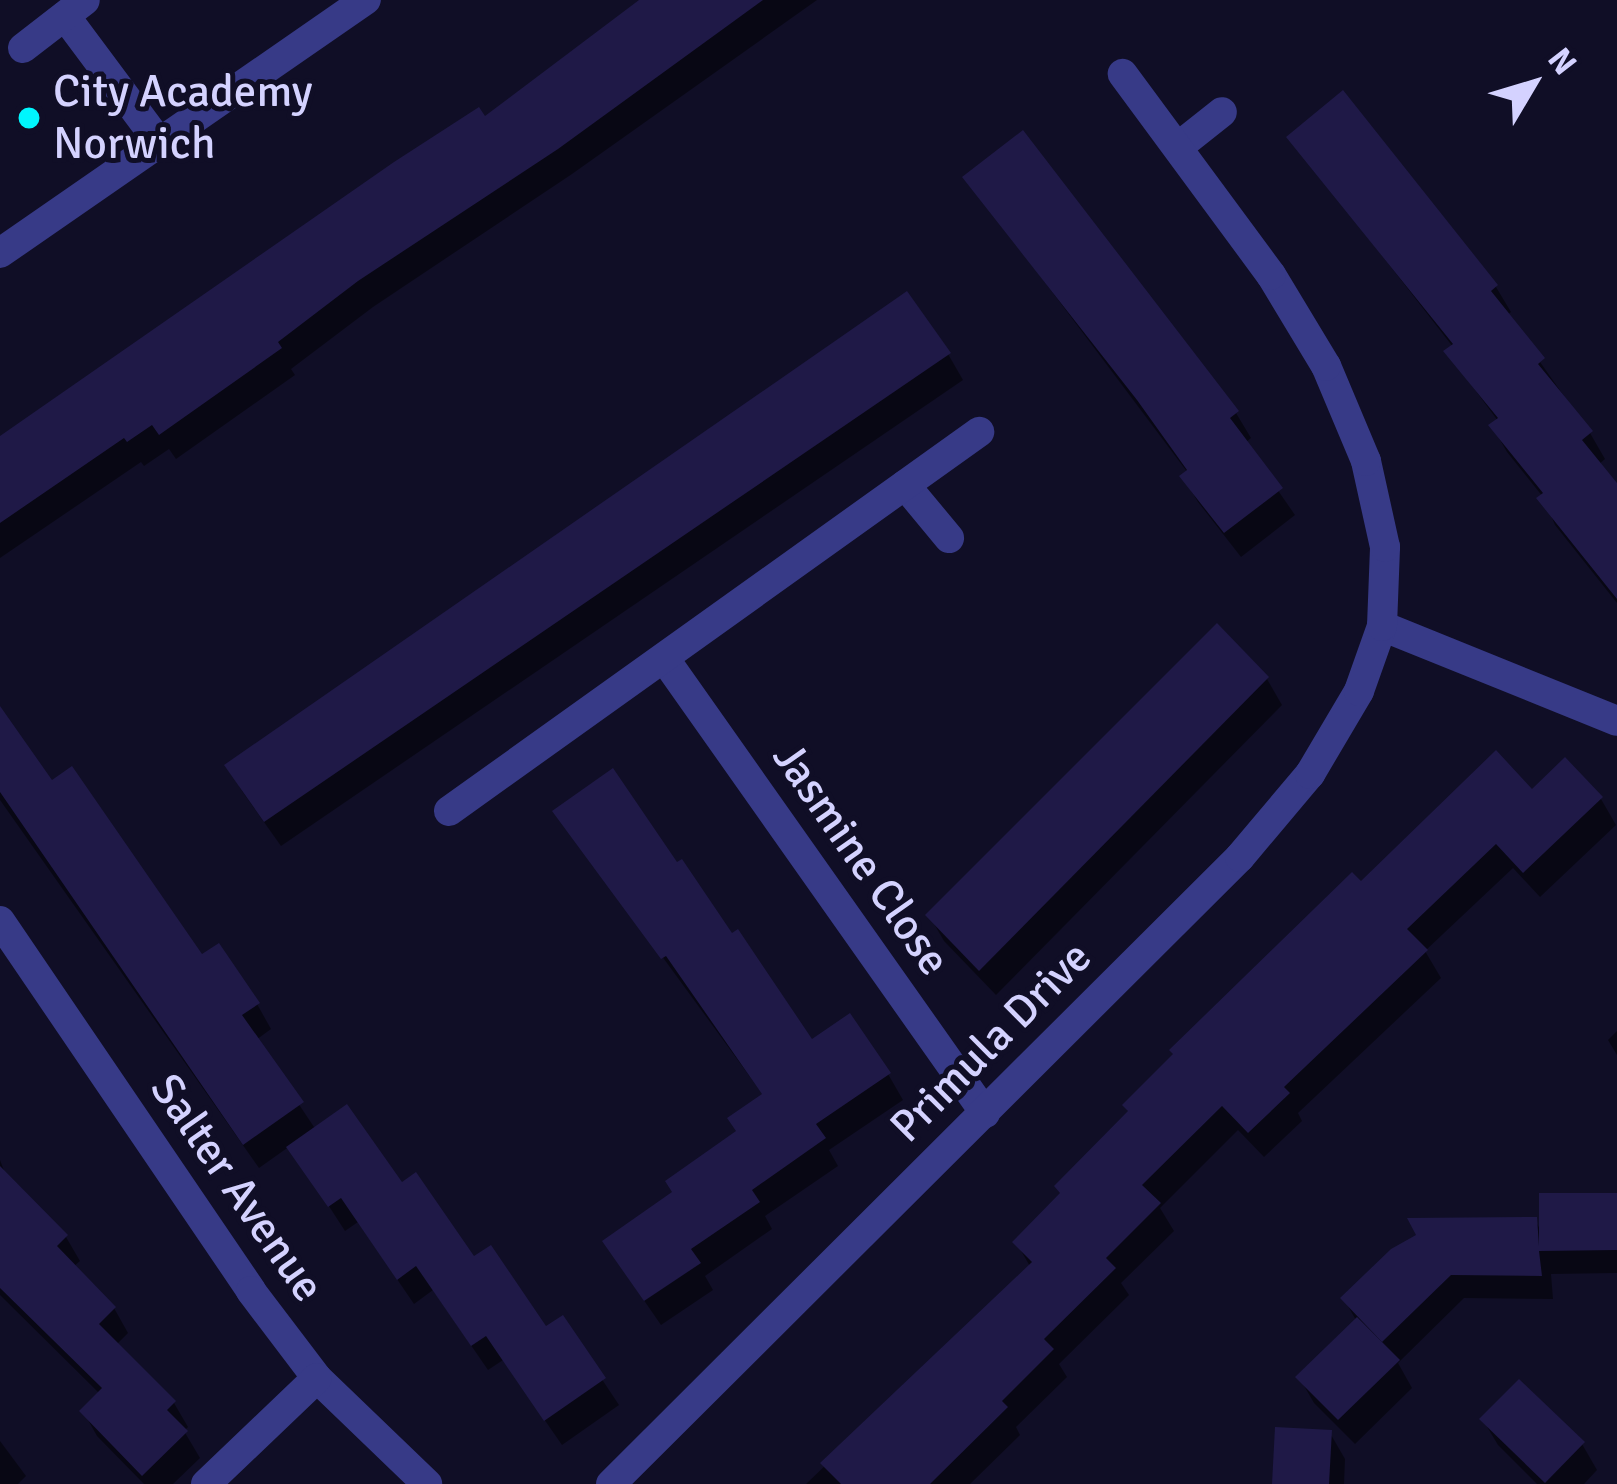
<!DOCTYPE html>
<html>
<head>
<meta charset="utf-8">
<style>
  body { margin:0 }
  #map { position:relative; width:1617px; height:1484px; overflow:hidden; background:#100e26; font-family:Signika,sans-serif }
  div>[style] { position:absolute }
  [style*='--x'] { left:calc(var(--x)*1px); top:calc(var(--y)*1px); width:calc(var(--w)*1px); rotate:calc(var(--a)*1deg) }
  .shadow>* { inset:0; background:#0007 }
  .building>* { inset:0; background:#1f1947 }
  .minor>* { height:30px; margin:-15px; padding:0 15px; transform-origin:15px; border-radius:15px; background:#373a87 }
  .dots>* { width:33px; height:33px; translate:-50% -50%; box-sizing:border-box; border:6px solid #100e26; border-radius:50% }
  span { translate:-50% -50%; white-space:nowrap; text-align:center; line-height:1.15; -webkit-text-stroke:10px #100e26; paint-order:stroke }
  .poi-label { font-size:45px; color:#d4d2ff }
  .left { translate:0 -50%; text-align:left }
  .street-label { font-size:45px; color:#d4d2ff }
  .north { position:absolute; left:1473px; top:24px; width:120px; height:120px; -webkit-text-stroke:9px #100e26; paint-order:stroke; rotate:52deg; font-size:33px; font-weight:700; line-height:48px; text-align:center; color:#d4d2ff }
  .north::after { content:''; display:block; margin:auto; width:42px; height:54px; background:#d4d2ff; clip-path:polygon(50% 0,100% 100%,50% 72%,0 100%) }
</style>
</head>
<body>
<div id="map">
  <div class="shadow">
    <i style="clip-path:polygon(644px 0,817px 0,572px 174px,373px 307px,291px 369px,295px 375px,176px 459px,169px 449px,144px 466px,141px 462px,0 558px,0 442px,484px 120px)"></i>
    <i style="clip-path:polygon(1290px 137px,1496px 287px,1511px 312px,1507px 315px,1590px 433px,1605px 459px,1598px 465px,1617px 488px,1617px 603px,1555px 525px,1543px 497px,1507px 452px,1492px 426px,1498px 421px,1447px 352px,1453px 347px)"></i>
    <i style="clip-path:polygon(966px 177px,1236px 413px,1251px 438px,1245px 443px,1295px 515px,1241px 557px,1198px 502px,1183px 477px,1188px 473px)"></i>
    <i style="clip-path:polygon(948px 354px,963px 380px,281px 846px,242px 791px,228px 766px)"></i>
    <i style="clip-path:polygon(1267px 679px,1282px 705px,996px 995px,944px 941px,929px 915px)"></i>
    <i style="clip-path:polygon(0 711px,51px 784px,202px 959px,257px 1004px,271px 1029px,256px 1040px,316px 1130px,401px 1186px,546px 1330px,562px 1319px,619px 1405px,562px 1445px,503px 1360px,488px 1370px,433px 1290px,414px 1304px,358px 1222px,345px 1231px,290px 1146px,259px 1168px,0 800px)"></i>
    <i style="clip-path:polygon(1532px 793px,1601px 799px,1616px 825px,1540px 897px,1513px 868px,1425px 951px,1441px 978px,1298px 1113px,1302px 1121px,1264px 1157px,1238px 1130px,1160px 1208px,1174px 1231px,1121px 1283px,1129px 1295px,1059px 1364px,1067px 1377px,1016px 1427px,1020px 1435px,970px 1484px,806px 1484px,1031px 1268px,1016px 1242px,1361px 885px)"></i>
    <i style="clip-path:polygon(556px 811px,676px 867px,811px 1043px,888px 1074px,903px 1100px,829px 1150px,838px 1166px,765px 1216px,772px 1229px,705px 1276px,713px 1290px,661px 1325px,621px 1267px,676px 1193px,739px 1133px,764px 1096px)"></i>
    <i style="clip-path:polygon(1617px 1031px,1617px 1055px,1608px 1040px)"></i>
    <i style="clip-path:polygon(0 1160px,6px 1176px,66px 1237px,80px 1261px,73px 1267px,114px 1308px,128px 1333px,116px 1345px,174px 1403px,188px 1427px,184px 1431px,200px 1458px,173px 1484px,144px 1484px,97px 1436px,83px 1411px,100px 1394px,0 1295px)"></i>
    <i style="clip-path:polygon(1617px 1196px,1617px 1273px,1551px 1274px,1553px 1299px,1464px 1298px,1398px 1363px,1412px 1388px,1355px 1444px,1314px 1403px,1299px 1377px,1357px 1322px,1344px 1299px,1535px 1220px,1542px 1233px)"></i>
    <i style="clip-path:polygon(1483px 1420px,1582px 1444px,1597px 1470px,1584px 1484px,1537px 1484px,1498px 1445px)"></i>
    <i style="clip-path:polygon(1330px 1433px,1345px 1459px,1344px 1484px,1275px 1484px)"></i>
    <i style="clip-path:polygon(0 1441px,26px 1476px,18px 1484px,0 1484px)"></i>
  </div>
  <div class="building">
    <i style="clip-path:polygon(639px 0,763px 0,558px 149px,358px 281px,278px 342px,282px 348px,159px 435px,152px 425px,127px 442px,124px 438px,0 523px,0 436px,394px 162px,479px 107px,485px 116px)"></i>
    <i style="clip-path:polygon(1343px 90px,1498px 285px,1491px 291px,1545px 358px,1538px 364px,1593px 431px,1582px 440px,1617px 483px,1617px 599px,1536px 498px,1543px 493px,1488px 425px,1498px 418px,1443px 351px,1453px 344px,1286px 137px)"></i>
    <i style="clip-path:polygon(1023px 130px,1239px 411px,1230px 418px,1283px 488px,1224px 533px,1179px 476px,1187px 470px,1137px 400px,962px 177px)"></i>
    <i style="clip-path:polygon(907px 291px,951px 353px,264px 822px,224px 765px)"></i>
    <i style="clip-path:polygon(1217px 623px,1269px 677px,979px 971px,925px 915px)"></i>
    <i style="clip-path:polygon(0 706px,52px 780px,72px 766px,202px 954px,219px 943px,260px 1003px,242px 1015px,304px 1102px,243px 1145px,0 792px)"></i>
    <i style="clip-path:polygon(1496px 750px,1532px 789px,1565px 757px,1603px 797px,1523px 873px,1496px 844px,1407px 929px,1428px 950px,1284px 1087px,1290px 1093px,1248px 1133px,1222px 1106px,1142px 1185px,1161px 1203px,1106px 1258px,1116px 1268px,1044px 1339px,1054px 1349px,1002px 1401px,1008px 1407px,930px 1484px,841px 1484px,820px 1463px,1032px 1262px,1012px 1242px,1060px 1193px,1054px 1186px,1128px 1111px,1122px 1105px,1173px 1054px,1169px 1050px,1352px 872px,1361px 881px)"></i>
    <i style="clip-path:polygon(613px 768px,677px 862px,682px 859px,732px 933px,738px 929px,812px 1039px,850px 1013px,891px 1073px,816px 1124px,826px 1138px,752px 1190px,760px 1202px,691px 1249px,701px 1263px,644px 1301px,602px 1241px,672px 1192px,665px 1181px,736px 1131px,727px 1118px,762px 1094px,666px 956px,661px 959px,552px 811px)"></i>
    <i style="clip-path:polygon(347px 1104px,402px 1182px,416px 1172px,474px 1256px,491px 1245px,546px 1326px,563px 1315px,606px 1378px,544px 1421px,486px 1336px,471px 1346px,416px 1266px,397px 1280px,341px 1198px,328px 1207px,286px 1147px)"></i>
    <i style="clip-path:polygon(0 1166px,68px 1235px,57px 1246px,116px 1307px,99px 1324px,176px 1401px,167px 1410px,188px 1431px,142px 1476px,79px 1411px,102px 1388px,0 1288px)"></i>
    <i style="clip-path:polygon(1539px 1193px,1617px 1193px,1617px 1250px,1539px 1251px,1542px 1276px,1451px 1275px,1382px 1342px,1340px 1298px,1391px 1249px,1416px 1235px,1407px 1218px,1537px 1217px,1539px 1246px)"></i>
    <i style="clip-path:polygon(1357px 1317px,1400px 1360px,1338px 1420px,1295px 1377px)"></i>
    <i style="clip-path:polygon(1519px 1379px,1585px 1442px,1545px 1483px,1479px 1419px)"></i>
    <i style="clip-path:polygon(1275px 1427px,1332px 1430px,1329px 1484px,1272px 1484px)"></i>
  </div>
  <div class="minor">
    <i style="--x:65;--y:16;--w:157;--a:53.3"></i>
    <i style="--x:23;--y:48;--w:78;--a:-37.7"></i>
    <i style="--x:1178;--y:147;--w:56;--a:-38.5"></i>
    <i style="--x:0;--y:253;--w:445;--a:-34.7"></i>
    <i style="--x:905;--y:485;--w:69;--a:50.3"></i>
    <i style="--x:1382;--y:626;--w:253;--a:22"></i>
    <i style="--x:664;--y:658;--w:557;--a:54.8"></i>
    <i style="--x:449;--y:811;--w:652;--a:-35.57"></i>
    <i style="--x:0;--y:921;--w:447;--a:55.8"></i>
    <i style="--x:251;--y:1291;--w:109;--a:52.8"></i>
    <i style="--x:317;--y:1378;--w:153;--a:43.9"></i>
    <i style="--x:206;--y:1484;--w:153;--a:-43.7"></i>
    <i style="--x:611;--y:1484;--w:888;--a:-44.91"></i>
    <i style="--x:1240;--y:857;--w:109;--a:-49.9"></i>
    <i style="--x:1310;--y:774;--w:96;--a:-59.4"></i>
    <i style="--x:1359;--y:691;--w:69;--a:-70.5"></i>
    <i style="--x:1382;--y:626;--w:79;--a:-87.8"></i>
    <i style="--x:1385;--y:547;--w:88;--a:-102.5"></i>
    <i style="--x:1366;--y:461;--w:103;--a:-112.8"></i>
    <i style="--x:1326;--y:366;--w:106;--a:-121.1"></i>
    <i style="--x:1271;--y:275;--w:250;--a:-126.4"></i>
  </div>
  <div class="dots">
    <i style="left:29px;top:118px;background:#00f6fd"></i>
  </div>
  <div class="poi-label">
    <span class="left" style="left:53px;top:118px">City Academy<br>Norwich</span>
  </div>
  <div class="street-label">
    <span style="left:861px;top:859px;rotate:55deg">Jasmine Close</span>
    <span style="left:991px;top:1042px;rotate:-45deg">Primula Drive</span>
    <span style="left:237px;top:1188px;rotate:55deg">Salter Avenue</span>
  </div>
  <div class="north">N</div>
</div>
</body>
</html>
